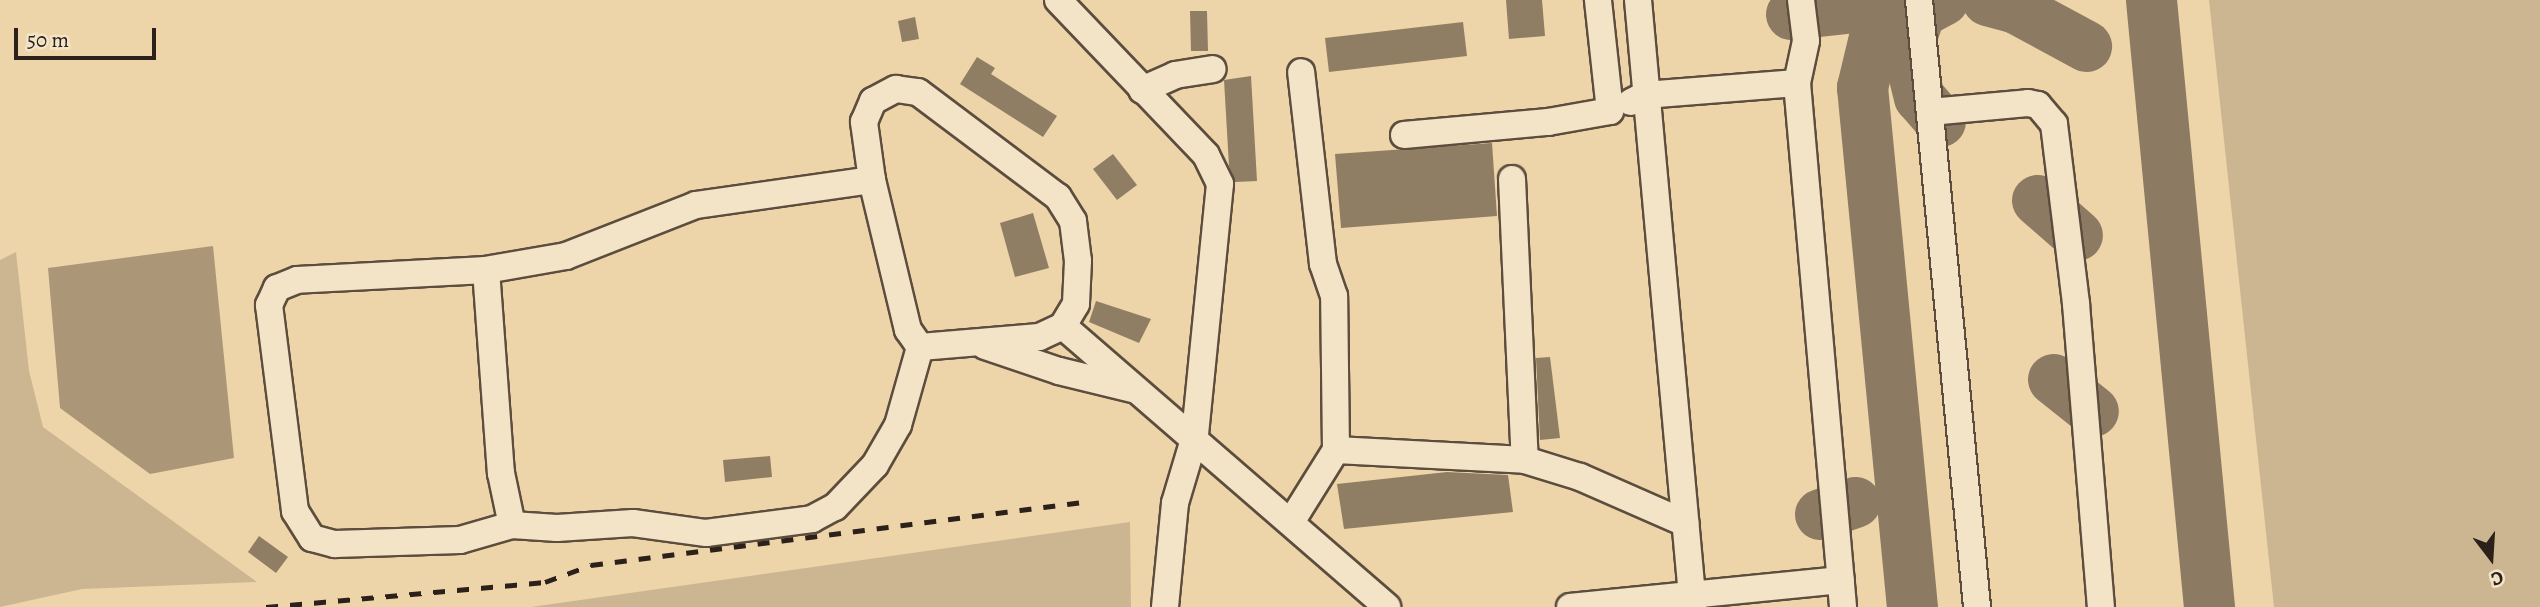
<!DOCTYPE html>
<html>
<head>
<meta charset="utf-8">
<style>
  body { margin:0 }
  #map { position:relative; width:2540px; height:607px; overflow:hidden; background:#edd5a9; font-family:Alegreya,serif }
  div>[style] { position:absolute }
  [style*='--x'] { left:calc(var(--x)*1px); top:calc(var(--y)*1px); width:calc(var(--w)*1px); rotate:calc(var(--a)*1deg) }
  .green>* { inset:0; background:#ccb691 }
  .water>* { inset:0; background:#ab9778 }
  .taxiway>* { height:51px; margin:-25.5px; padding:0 25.5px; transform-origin:25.5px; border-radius:25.5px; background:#8c7a62 }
  .building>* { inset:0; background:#907e64 }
  .roads { filter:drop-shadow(2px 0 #5c4d3e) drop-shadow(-2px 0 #5c4d3e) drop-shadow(0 2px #5c4d3e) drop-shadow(0 -2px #5c4d3e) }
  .minor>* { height:26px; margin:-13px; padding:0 13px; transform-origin:13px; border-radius:13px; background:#f3e4c7 }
  .rail>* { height:5px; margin-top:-2.5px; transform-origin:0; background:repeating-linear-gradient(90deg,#2b201a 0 12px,transparent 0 24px) }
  span { translate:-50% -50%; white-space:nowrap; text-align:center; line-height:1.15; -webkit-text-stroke:6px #f3e4c7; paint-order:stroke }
  .north { position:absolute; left:2456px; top:523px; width:70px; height:70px; -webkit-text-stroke:5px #f3e4c7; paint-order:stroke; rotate:163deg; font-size:19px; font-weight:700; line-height:28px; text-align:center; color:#2b201a }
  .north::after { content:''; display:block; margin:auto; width:24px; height:32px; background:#2b201a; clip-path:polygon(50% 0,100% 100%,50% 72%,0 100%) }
  .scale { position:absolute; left:14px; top:28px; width:142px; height:32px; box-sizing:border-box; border:4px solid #2b201a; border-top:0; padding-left:9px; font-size:21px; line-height:24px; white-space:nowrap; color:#2b201a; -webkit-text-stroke:5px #f3e4c7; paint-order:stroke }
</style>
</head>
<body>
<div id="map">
  <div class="green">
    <i style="clip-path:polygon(2209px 0,2540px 0,2540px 607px,2274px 607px)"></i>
    <i style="clip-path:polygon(16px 252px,29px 371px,43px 427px,257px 582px,82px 589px,0 607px,0 260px)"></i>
    <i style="clip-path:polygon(1130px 522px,1131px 607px,531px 607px)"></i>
  </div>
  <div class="water">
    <i style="clip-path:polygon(213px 246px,234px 458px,150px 474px,60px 408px,48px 268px)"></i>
  </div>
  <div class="taxiway">
    <i style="--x:1912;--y:0;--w:34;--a:144"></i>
    <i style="--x:1884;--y:20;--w:16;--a:125"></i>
    <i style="--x:1875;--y:33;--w:56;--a:103.5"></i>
    <i style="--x:1862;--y:87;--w:522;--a:84.51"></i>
    <i style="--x:1987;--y:0;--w:28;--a:15"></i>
    <i style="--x:2014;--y:7;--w:82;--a:28.4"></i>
    <i style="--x:2151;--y:0;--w:610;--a:84.54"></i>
    <i style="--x:1791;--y:14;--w:127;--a:-6.3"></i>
    <i style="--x:1940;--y:121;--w:32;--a:-131"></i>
    <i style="--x:1919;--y:97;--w:49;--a:-104"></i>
    <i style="--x:1907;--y:49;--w:39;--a:-71"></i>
    <i style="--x:1920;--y:12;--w:26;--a:-28"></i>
    <i style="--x:2037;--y:200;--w:53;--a:41.2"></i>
    <i style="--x:2053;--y:379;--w:51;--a:38.7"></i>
    <i style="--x:1820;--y:514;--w:37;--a:-19"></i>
  </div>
  <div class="building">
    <i style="clip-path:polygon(1506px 0,1542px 0,1545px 36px,1509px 39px)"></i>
    <i style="clip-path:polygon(1190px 11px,1207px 11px,1208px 51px,1191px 51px)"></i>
    <i style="clip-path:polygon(915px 17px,919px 39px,902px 42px,898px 21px)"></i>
    <i style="clip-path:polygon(1463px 22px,1467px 56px,1329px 72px,1325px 38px)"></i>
    <i style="clip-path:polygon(977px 57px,995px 68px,991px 74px,1057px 116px,1043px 137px,960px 84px)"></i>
    <i style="clip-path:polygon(1251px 76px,1257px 181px,1235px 182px,1229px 166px,1224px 80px)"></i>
    <i style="clip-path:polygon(1492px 143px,1497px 216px,1341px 228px,1335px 154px)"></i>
    <i style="clip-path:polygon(1113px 154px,1137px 185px,1117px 200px,1093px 169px)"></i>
    <i style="clip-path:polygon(1033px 213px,1049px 268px,1015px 277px,1000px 223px)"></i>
    <i style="clip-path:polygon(1096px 301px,1151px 319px,1139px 343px,1089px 322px)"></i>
    <i style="clip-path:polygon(1550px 357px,1560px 438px,1540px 440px,1536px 358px)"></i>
    <i style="clip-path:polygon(770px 456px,772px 477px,725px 482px,723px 460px)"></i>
    <i style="clip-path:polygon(1447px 472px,1508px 475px,1513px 512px,1344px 529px,1337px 484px)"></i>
    <i style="clip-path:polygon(259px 536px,288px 557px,276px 573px,248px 552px)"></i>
  </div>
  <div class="roads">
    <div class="minor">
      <i style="--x:1058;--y:0;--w:214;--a:46.3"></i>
      <i style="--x:1206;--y:155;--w:32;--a:64"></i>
      <i style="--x:1220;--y:184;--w:253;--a:95.7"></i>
      <i style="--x:1195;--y:436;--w:70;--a:106.6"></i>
      <i style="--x:1175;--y:503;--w:104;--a:95.5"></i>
      <i style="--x:1638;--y:0;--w:609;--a:84.82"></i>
      <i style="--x:1801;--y:0;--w:41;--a:83"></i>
      <i style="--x:1806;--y:41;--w:43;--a:102.1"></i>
      <i style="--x:1797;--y:83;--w:526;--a:84.98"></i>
      <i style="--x:1919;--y:0;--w:610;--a:84.54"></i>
      <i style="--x:896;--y:89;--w:22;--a:8"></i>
      <i style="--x:918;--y:92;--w:175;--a:36.9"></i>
      <i style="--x:1058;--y:197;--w:28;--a:58"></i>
      <i style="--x:1073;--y:221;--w:40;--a:82.9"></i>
      <i style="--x:1078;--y:261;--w:43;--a:92.7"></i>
      <i style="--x:1076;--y:304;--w:26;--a:121"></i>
      <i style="--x:1063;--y:326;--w:26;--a:155"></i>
      <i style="--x:1039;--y:337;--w:119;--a:175.2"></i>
      <i style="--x:920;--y:347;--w:21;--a:-125"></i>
      <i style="--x:908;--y:330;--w:154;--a:-103.5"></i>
      <i style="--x:872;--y:180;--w:59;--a:-97.9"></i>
      <i style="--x:864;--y:122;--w:23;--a:-67"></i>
      <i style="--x:873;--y:101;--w:26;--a:-28"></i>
      <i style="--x:1142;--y:90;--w:36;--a:-24"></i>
      <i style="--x:1175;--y:75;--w:38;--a:-9"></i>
      <i style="--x:1631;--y:102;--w:16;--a:-27"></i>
      <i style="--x:1645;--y:95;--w:152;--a:-4.5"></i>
      <i style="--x:1930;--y:112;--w:98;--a:-5.2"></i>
      <i style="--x:2028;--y:103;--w:10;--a:11"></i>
      <i style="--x:2038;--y:105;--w:25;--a:50"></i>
      <i style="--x:2054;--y:124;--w:181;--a:83"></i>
      <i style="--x:2076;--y:304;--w:304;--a:85.3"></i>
      <i style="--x:1404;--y:135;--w:145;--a:-5.2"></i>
      <i style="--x:1548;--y:122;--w:63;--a:-10.1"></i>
      <i style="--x:1610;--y:111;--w:112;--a:-96.2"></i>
      <i style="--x:1512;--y:179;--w:281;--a:87.4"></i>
      <i style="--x:872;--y:180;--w:178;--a:171.9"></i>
      <i style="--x:696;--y:205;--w:140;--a:158.6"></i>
      <i style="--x:566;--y:256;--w:81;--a:170.1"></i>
      <i style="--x:486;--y:270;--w:189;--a:177"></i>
      <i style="--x:297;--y:280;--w:22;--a:158"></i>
      <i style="--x:277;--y:288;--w:19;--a:115"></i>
      <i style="--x:269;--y:305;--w:208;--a:82.8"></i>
      <i style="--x:295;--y:511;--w:32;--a:58"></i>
      <i style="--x:312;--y:538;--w:24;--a:15"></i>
      <i style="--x:335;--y:544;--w:125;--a:-1.8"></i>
      <i style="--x:460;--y:540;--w:54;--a:-16.1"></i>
      <i style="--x:512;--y:525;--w:45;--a:3.8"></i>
      <i style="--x:557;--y:528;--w:76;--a:-3.8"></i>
      <i style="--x:633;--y:523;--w:74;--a:7.8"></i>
      <i style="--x:706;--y:533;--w:107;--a:-7.5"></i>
      <i style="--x:812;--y:519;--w:26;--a:-28"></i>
      <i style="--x:835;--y:507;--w:58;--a:-46.4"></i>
      <i style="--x:875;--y:465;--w:46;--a:-60.1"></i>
      <i style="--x:898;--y:425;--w:81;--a:-74.2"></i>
      <i style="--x:486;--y:270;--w:204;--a:85.8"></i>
      <i style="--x:501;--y:473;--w:53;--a:78.1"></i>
      <i style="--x:1063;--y:326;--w:429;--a:40.9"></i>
      <i style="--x:985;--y:346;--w:78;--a:18.7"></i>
      <i style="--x:1059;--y:371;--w:76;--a:13.7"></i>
      <i style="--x:1336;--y:450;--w:189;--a:3"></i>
      <i style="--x:1525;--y:460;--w:58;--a:17.2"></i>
      <i style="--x:1580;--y:477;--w:115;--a:23.7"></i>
      <i style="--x:1291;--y:522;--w:85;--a:-58"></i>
      <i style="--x:1336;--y:450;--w:154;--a:-90.7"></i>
      <i style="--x:1334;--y:296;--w:34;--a:-109"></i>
      <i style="--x:1323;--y:264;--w:193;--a:-96.5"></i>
      <i style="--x:1570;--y:607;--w:272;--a:-5.7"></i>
    </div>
  </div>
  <div class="rail">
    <i style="--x:266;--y:607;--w:280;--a:-5.1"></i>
    <i style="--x:545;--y:582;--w:49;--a:-20.3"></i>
    <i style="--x:591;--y:565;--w:494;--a:-7.3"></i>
  </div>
  <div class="north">С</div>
  <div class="scale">50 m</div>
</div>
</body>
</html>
